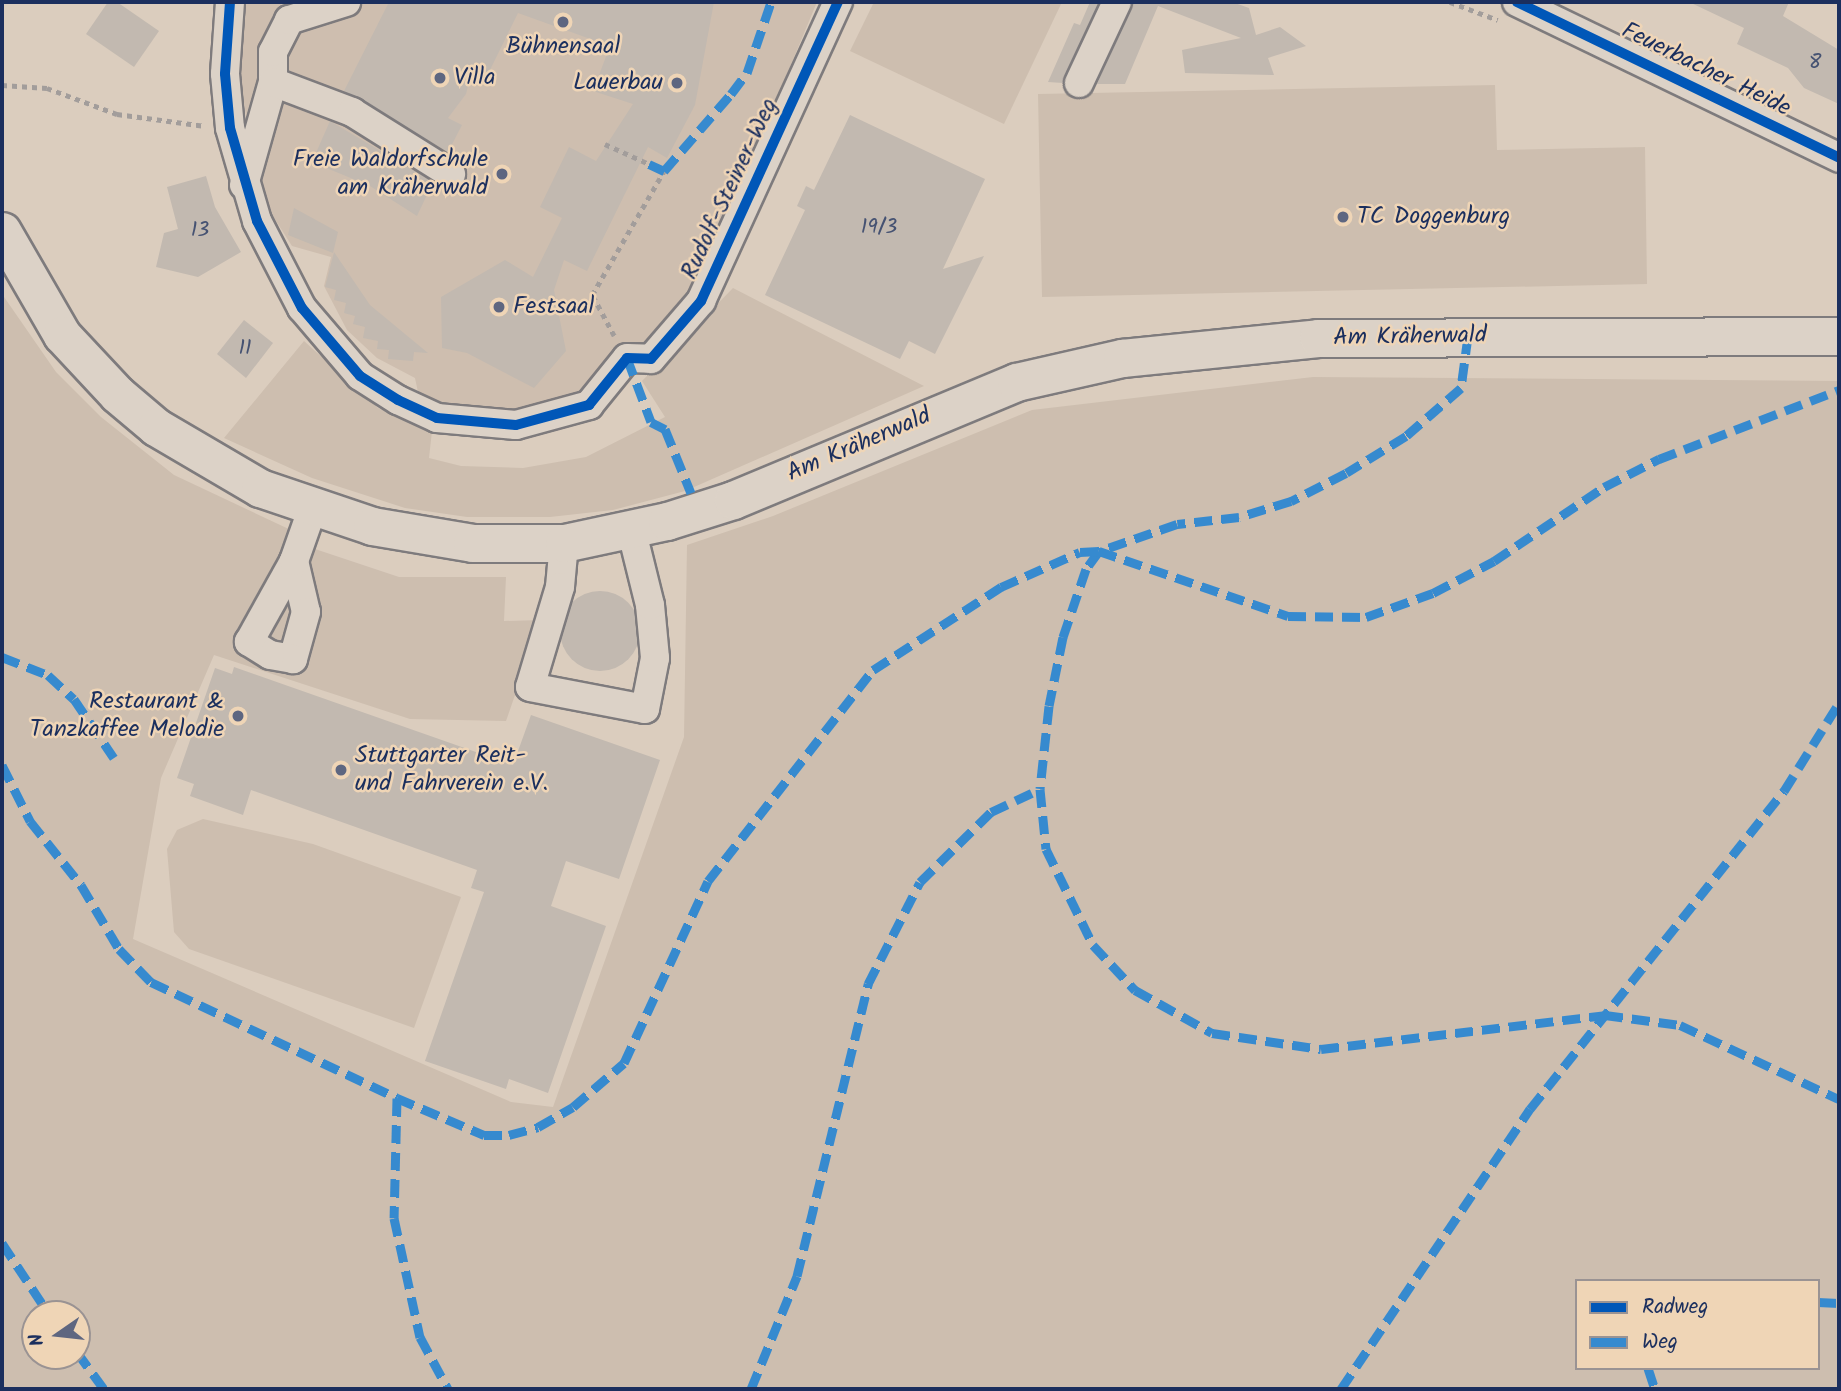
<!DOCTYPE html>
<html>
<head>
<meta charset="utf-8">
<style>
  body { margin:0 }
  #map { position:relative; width:1841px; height:1391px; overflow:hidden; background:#dbcdbe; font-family:Kalam,sans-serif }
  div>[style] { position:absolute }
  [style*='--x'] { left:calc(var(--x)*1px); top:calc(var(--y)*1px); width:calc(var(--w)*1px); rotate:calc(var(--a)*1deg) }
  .built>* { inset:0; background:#cebeaf }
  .green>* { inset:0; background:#cdbeaf }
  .building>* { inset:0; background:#c2b9b0 }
  .round { border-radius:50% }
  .path>* { height:4.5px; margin-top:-2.25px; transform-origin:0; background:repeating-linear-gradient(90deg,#a29d9b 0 5px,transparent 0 10px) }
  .roads { filter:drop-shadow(2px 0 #7e7b7d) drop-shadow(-2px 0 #7e7b7d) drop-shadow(0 2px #7e7b7d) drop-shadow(0 -2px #7e7b7d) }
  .minor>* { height:28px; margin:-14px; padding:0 14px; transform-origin:14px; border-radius:14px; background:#dcd2c7 }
  .major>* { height:37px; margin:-18.5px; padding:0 18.5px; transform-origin:18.5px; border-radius:18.5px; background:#dcd2c7 }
  .quiet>* { height:9px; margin-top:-4.5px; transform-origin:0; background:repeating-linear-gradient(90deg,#368acf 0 18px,transparent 0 27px) }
  .cycleway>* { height:10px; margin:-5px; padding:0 5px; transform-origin:5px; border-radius:5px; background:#0057b8 }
  .dots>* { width:19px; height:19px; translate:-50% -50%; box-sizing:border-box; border:4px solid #efd5b6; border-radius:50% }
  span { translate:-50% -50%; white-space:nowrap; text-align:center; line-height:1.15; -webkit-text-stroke:5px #efd5b6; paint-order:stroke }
  .number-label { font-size:21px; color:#455272 }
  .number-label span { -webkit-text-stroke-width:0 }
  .poi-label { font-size:24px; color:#1b2f5e }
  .left { translate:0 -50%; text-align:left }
  .right { translate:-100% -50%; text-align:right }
  .street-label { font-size:24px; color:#1b2f5e }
  .frame { position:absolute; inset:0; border:4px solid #1b2f5e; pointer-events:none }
  .legend { position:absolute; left:1575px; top:1279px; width:245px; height:91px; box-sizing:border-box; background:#efd5b6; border:2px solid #9a9393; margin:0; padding:9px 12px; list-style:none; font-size:21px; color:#1b2f5e }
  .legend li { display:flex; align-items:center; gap:14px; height:35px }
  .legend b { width:35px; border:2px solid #9a9393 }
  .north { position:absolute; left:21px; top:1300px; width:70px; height:70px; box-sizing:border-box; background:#efd5b6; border:2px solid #9a9393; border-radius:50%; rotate:256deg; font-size:19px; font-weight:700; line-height:28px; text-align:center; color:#1b2f5e }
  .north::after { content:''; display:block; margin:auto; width:24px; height:32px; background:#5e6680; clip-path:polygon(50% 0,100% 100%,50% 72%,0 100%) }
</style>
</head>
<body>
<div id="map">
  <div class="built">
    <i style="clip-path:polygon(244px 2px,817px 2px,712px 254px,690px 293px,642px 351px,584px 393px,514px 413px,440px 407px,419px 397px,415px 378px,377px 358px,347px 330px,324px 286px,331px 257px,292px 246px,269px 210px,249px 137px,240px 75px)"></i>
  </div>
  <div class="green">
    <i style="clip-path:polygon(874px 2px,1062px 2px,1004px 124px,850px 51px)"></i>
    <i style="clip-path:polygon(1495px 85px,1497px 150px,1645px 147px,1647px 284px,1042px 297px,1038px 94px)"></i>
    <i style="clip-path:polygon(733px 288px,924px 386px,685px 491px,613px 510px,550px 517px,467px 517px,405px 508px,312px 478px,224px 438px,304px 341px,378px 408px,432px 431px,429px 458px,461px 466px,523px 468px,586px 457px,665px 417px,642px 381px)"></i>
    <i style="clip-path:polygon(evenodd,2px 294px,56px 372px,101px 417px,174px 475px,293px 531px,294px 542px,399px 577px,506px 577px,504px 621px,541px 620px,506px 721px,410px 719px,214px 655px,161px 778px,133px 939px,511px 1102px,553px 1107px,684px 737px,687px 545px,773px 516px,1032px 410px,1313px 377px,1839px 381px,1839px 1389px,2px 1389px,2px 294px,1577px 1281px,1818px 1281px,1818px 1368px,1577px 1368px,1577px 1281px,2px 294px,35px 1314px,77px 1314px,77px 1356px,35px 1356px,35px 1314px)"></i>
    <i style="clip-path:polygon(203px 819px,313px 844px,461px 897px,414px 1028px,189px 949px,174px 932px,167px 849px,177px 830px)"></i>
  </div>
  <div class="building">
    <i style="clip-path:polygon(108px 2px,117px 2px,159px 31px,134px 67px,86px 34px)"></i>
    <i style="clip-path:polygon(389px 2px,714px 2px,695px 105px,667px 158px,648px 147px,587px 271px,564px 260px,554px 290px,566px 351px,534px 388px,467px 353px,442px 348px,441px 297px,505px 260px,533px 277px,562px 218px,540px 207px,569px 147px,596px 161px,633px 104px,593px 91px,610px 46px,518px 13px,488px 74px,473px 65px,466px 94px,448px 118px,462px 125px,448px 152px,344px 91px)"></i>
    <i style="clip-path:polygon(1090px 2px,1099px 2px,1063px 83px,1048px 82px,1074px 23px,1080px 25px)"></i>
    <i style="clip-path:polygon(1133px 2px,1232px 2px,1249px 8px,1256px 35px,1280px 27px,1306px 46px,1268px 58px,1274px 75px,1185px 73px,1182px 50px,1241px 38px,1158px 6px,1125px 84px,1097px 84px)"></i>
    <i style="clip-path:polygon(1689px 2px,1789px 2px,1783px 16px,1839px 50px,1839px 104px,1804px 88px,1788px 68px,1737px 44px,1744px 28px)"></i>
    <i style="clip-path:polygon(850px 115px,985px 179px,943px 269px,984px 256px,935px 354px,909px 341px,900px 359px,765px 295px,805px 210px,797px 206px,806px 186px,814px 190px)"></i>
    <i style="clip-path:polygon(330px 121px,433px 182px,417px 216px,370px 186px,312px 162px)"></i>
    <i style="clip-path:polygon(206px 176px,215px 207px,241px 252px,198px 277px,156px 267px,164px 233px,178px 229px,167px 187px)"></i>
    <i style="clip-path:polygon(294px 208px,338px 232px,333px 253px,288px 235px)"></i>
    <i style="clip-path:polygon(334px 252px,370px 305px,428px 353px,414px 352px,413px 361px,388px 359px,389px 350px,377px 349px,378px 341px,363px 338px,365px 327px,353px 324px,355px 316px,344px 313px,346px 303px,334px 300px,336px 290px,325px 287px)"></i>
    <i style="clip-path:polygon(244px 320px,273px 343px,246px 378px,217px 354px)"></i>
    <i class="round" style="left:560px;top:591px;width:80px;height:80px"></i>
    <i style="clip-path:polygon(234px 667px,513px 765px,531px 715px,660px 760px,619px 879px,566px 861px,551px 906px,606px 926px,548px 1093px,509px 1079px,506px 1089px,425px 1061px,484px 892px,471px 888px,477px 870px,251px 790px,243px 815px,190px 796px,194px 784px,177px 778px,215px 668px,232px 674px)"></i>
  </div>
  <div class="path">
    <i style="--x:1450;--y:2;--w:51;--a:20.6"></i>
    <i style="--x:2;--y:85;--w:45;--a:3.8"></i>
    <i style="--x:47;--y:88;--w:75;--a:20.4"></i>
    <i style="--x:117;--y:114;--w:89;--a:7.8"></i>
    <i style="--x:605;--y:144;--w:48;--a:24.4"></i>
    <i style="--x:614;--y:336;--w:47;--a:-118.2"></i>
    <i style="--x:592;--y:295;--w:143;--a:-59.9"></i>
  </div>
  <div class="roads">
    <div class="minor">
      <i style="--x:230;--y:2;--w:72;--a:94"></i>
      <i style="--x:225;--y:74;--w:54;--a:84.7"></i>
      <i style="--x:230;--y:128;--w:97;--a:73.8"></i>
      <i style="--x:257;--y:221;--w:98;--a:62.7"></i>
      <i style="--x:302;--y:308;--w:89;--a:49.5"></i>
      <i style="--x:360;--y:376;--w:45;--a:32.3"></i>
      <i style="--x:398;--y:400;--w:43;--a:24.8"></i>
      <i style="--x:437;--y:418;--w:79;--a:5.1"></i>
      <i style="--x:516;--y:425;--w:76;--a:-15.3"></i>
      <i style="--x:589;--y:405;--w:60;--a:-51"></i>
      <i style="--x:627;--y:358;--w:24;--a:2"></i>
      <i style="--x:651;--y:359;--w:77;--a:-49.2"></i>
      <i style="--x:701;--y:301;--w:329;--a:-65.4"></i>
      <i style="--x:1517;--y:2;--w:358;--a:25.8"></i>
      <i style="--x:273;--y:82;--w:30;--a:-90"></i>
      <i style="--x:273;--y:52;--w:36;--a:-63"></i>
      <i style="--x:289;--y:20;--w:60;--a:-17.5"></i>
      <i style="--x:1079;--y:83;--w:89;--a:-64.9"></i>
      <i style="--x:244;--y:185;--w:107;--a:-74.3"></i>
      <i style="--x:273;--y:82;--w:85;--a:20.8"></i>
      <i style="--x:352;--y:112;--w:117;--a:32.1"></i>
      <i style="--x:564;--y:543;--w:44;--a:95.2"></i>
      <i style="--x:560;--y:587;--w:104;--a:106.7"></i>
      <i style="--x:530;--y:687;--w:117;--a:10.8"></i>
      <i style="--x:645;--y:709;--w:52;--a:-78.9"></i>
      <i style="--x:655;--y:658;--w:53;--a:-95.4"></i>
      <i style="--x:650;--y:605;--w:79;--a:-103.9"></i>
      <i style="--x:294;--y:561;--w:52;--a:76.8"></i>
      <i style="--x:306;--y:612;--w:49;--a:105.5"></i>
      <i style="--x:293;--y:659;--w:23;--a:-170"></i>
      <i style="--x:270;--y:655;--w:25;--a:-148"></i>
      <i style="--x:249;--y:642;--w:93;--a:-60.9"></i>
      <i style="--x:294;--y:561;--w:57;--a:-70.6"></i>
    </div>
    <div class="major">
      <i style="--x:2;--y:231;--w:120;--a:60"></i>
      <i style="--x:62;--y:335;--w:81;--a:47"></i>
      <i style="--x:117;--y:394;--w:51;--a:40.2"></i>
      <i style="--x:156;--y:427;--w:121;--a:30.4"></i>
      <i style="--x:260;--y:488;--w:118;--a:18.7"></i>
      <i style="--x:372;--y:526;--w:101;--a:9.6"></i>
      <i style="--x:472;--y:543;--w:92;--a:0"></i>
      <i style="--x:564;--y:543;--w:105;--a:-12.1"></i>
      <i style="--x:667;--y:521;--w:69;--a:-17.7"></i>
      <i style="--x:733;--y:500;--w:307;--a:-22.6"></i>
      <i style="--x:1016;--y:382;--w:109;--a:-12.8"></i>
      <i style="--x:1122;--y:358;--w:197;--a:-5.8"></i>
      <i style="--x:1318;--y:338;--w:521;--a:-0.22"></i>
    </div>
  </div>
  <div class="quiet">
    <i style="--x:649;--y:164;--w:17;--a:25"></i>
    <i style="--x:664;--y:171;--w:102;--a:-49"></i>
    <i style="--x:731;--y:94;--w:26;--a:-53"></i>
    <i style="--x:747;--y:73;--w:75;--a:-71.3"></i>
    <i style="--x:1468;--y:336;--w:52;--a:97.7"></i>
    <i style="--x:1461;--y:388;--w:73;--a:138.9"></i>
    <i style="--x:1406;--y:436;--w:70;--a:148.3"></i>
    <i style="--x:1346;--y:473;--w:62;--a:153"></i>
    <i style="--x:1291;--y:501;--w:54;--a:162.9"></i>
    <i style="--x:1239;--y:517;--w:62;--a:173.6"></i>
    <i style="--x:1177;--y:524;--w:83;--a:160.9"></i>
    <i style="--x:1099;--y:551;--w:22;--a:126"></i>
    <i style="--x:1086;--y:569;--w:72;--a:108.7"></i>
    <i style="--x:1063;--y:637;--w:70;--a:101.5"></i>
    <i style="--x:1049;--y:706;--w:83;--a:96.2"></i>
    <i style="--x:1040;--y:789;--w:60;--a:84.3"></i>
    <i style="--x:1046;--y:849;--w:107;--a:63.9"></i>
    <i style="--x:1093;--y:945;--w:62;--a:47"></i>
    <i style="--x:1135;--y:990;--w:88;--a:29.2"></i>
    <i style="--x:1212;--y:1033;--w:110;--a:8.4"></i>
    <i style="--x:1321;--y:1049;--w:286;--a:-6.8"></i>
    <i style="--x:1605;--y:1015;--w:76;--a:7.6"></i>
    <i style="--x:1680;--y:1025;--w:175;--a:25"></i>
    <i style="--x:627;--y:358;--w:68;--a:69.4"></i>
    <i style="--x:651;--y:422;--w:16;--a:27"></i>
    <i style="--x:665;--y:429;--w:69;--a:67.9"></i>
    <i style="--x:2;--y:657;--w:49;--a:21.4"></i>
    <i style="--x:48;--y:675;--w:35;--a:43"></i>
    <i style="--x:74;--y:699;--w:71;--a:55.9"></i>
    <i style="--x:2;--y:765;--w:63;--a:63.4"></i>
    <i style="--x:30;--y:821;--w:82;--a:51.4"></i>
    <i style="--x:81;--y:885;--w:74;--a:59.3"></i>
    <i style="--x:119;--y:949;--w:46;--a:45.9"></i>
    <i style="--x:151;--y:982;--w:272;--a:25.2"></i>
    <i style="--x:397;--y:1098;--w:95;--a:23"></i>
    <i style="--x:484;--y:1135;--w:25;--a:0"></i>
    <i style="--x:509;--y:1135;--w:30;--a:-15"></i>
    <i style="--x:538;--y:1127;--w:40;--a:-29.7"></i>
    <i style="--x:573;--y:1107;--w:67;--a:-40.8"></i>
    <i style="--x:624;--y:1063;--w:200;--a:-65.2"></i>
    <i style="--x:708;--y:881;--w:268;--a:-52"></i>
    <i style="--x:873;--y:670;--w:153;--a:-33"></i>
    <i style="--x:1001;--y:587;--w:86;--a:-23.9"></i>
    <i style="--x:1080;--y:552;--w:19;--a:-3"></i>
    <i style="--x:1099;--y:551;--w:200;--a:19"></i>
    <i style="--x:1288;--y:616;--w:78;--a:0.7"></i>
    <i style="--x:1366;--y:617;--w:71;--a:-19.7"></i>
    <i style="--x:1433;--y:593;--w:69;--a:-27.7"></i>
    <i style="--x:1494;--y:561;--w:133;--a:-33.9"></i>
    <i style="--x:1604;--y:487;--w:62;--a:-27"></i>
    <i style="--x:1659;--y:459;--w:193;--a:-21"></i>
    <i style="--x:397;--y:1098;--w:120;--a:91.4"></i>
    <i style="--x:394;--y:1218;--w:122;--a:77.7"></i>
    <i style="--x:420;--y:1337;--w:59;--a:61.7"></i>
    <i style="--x:2;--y:1243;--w:85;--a:56.5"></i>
    <i style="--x:1818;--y:1302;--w:21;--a:3"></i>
    <i style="--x:77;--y:1352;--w:46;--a:53.9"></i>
    <i style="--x:1648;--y:1368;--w:22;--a:72"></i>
    <i style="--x:751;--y:1389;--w:122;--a:-67.8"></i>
    <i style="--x:797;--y:1276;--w:301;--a:-76.3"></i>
    <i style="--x:868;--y:984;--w:114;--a:-63"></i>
    <i style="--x:920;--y:882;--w:100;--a:-44.6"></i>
    <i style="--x:991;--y:812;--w:54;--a:-25.1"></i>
    <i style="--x:1341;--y:1389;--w:338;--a:-56"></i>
    <i style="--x:1530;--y:1109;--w:407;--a:-51.4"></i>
    <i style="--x:1784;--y:791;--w:104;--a:-58"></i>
  </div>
  <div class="cycleway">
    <i style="--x:230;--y:2;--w:72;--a:94"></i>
    <i style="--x:225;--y:74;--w:54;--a:84.7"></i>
    <i style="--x:230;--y:128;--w:97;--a:73.8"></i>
    <i style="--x:257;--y:221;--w:98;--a:62.7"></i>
    <i style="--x:302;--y:308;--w:89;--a:49.5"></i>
    <i style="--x:360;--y:376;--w:45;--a:32.3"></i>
    <i style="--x:398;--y:400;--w:43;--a:24.8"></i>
    <i style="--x:437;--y:418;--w:79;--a:5.1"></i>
    <i style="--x:516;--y:425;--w:76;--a:-15.3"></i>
    <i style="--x:589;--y:405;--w:60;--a:-51"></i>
    <i style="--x:627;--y:358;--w:24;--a:2"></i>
    <i style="--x:651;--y:359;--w:77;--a:-49.2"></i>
    <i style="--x:701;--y:301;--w:329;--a:-65.4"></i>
    <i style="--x:1517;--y:2;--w:358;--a:25.8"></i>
  </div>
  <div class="dots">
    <i style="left:563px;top:22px;background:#5e6680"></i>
    <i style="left:440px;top:78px;background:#5e6680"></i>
    <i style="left:677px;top:83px;background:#5e6680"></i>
    <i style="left:502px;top:174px;background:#5e6680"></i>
    <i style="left:1343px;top:217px;background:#5e6680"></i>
    <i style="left:499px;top:307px;background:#5e6680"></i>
    <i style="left:238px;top:716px;background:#5e6680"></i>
    <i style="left:341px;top:770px;background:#5e6680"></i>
  </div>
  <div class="number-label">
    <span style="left:1815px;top:63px">8</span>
    <span style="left:879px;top:228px">19/3</span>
    <span style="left:200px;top:231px">13</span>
    <span style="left:245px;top:349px">11</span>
  </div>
  <div class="poi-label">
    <span style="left:563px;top:47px">Bühnensaal</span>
    <span class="left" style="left:454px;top:78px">Villa</span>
    <span class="right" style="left:663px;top:83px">Lauerbau</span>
    <span class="right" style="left:488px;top:174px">Freie Waldorfschule<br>am Kräherwald</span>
    <span class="left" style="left:1357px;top:217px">TC Doggenburg</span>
    <span class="left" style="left:513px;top:307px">Festsaal</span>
    <span class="right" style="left:224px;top:716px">Restaurant &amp;<br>Tanzkaffee Melodie</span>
    <span class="left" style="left:355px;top:770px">Stuttgarter Reit-<br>und Fahrverein e.V.</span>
  </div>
  <div class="street-label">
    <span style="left:1706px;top:70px;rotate:26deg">Feuerbacher Heide</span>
    <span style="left:730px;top:189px;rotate:-65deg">Rudolf-Steiner-Weg</span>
    <span style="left:1410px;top:337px;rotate:-1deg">Am Kräherwald</span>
    <span style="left:859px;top:445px;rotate:-23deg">Am Kräherwald</span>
  </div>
  <div class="frame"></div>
  <ul class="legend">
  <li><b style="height:9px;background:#0057b8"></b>Radweg</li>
  <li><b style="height:9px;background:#368acf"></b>Weg</li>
  </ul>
  <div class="north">N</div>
</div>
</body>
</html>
